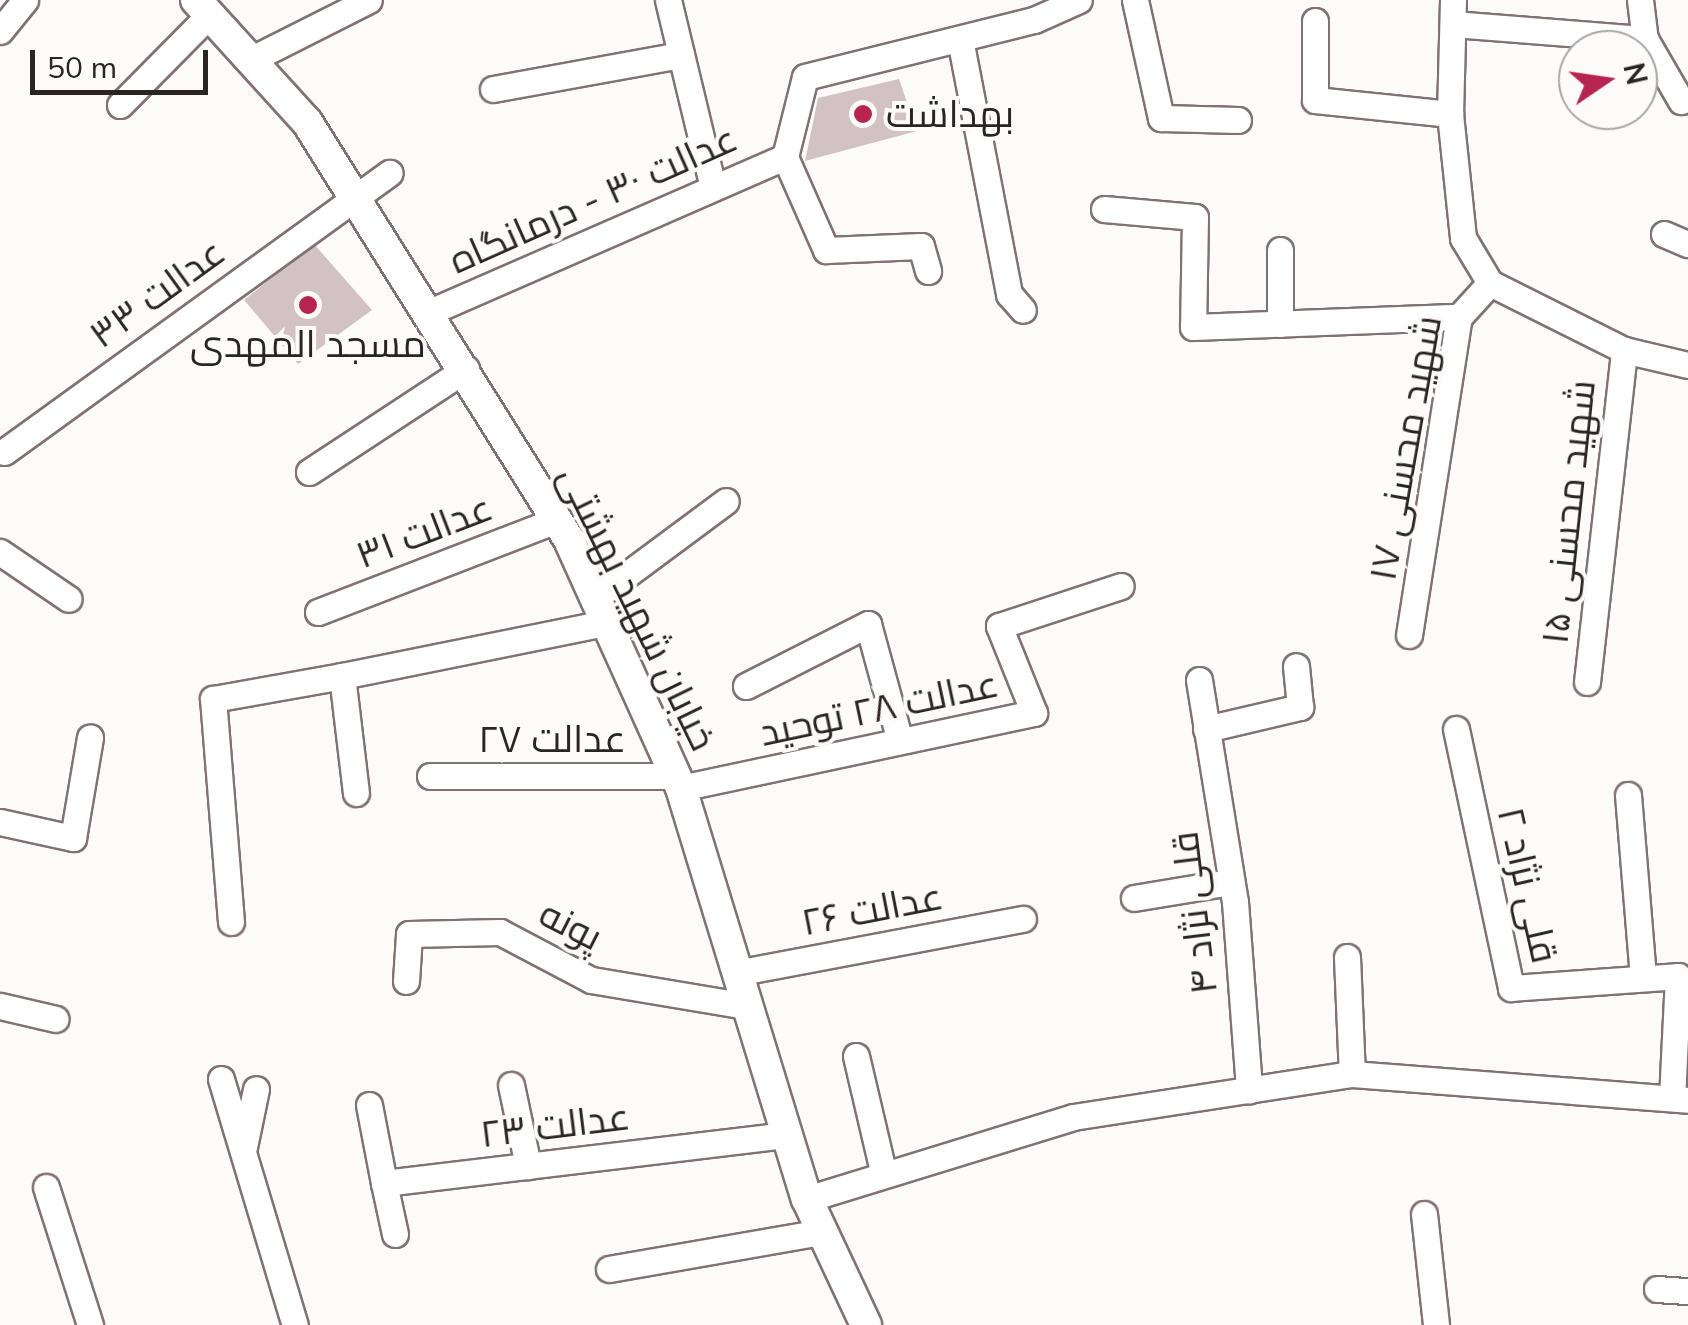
<!DOCTYPE html>
<html>
<head>
<meta charset="utf-8">
<style>
  body { margin:0 }
  #map { position:relative; width:1688px; height:1325px; overflow:hidden; background:#fdfafa; font-family:Mulish,Cairo,sans-serif }
  div>[style] { position:absolute }
  [style*='--x'] { left:calc(var(--x)*1px); top:calc(var(--y)*1px); width:calc(var(--w)*1px); rotate:calc(var(--a)*1deg) }
  .building>* { inset:0; background:#d2c2c4 }
  .roads { filter:drop-shadow(2px 0 #807273) drop-shadow(-2px 0 #807273) drop-shadow(0 2px #807273) drop-shadow(0 -2px #807273) }
  .minor>* { height:25px; margin:-12.5px; padding:0 12.5px; transform-origin:12.5px; border-radius:12.5px; background:#fff }
  .major>* { height:30px; margin:-15px; padding:0 15px; transform-origin:15px; border-radius:15px; background:#fff }
  .dots>* { width:28px; height:28px; translate:-50% -50%; box-sizing:border-box; border:5px solid #fdfafa; border-radius:50% }
  span { translate:-50% -50%; white-space:nowrap; text-align:center; line-height:1.15; -webkit-text-stroke:8px #fdfafa; paint-order:stroke }
  .poi-label { font-size:38px; color:#2a2425 }
  .left { translate:0 -50%; text-align:left }
  .street-label { font-size:38px; color:#2a2425 }
  .north { position:absolute; left:1558px; top:30px; width:100px; height:100px; box-sizing:border-box; background:#fdfafa; border:2px solid #a9a4a5; border-radius:50%; rotate:77deg; font-size:28px; font-weight:700; line-height:40px; text-align:center; color:#2a2425 }
  .north::after { content:''; display:block; margin:auto; width:35px; height:45px; background:#b6254f; clip-path:polygon(50% 0,100% 100%,50% 72%,0 100%) }
  .scale { position:absolute; left:30px; top:50px; width:178px; height:45px; box-sizing:border-box; border:5px solid #2a2425; border-top:0; padding-left:12px; font-size:30px; line-height:35px; white-space:nowrap; color:#2a2425; -webkit-text-stroke:8px #fdfafa; paint-order:stroke }
</style>
</head>
<body>
<div id="map">
  <div class="building">
    <i style="clip-path:polygon(899px 79px,917px 131px,805px 161px,818px 98px)"></i>
    <i style="clip-path:polygon(314px 244px,372px 310px,298px 364px,244px 300px)"></i>
  </div>
  <div class="roads">
    <div class="minor">
      <i style="--x:668;--y:0;--w:188;--a:76.5"></i>
      <i style="--x:1135;--y:0;--w:121;--a:77.6"></i>
      <i style="--x:1161;--y:118;--w:77;--a:1.5"></i>
      <i style="--x:1453;--y:0;--w:114;--a:91.5"></i>
      <i style="--x:1450;--y:114;--w:125;--a:84"></i>
      <i style="--x:1463;--y:238;--w:52;--a:59"></i>
      <i style="--x:1640;--y:0;--w:39;--a:83"></i>
      <i style="--x:1645;--y:39;--w:72;--a:59.9"></i>
      <i style="--x:1315;--y:21;--w:79;--a:90"></i>
      <i style="--x:1315;--y:100;--w:136;--a:5.9"></i>
      <i style="--x:1453;--y:24;--w:193;--a:4.5"></i>
      <i style="--x:0;--y:31;--w:40;--a:-51"></i>
      <i style="--x:960;--y:39;--w:260;--a:79.1"></i>
      <i style="--x:1009;--y:294;--w:21;--a:49"></i>
      <i style="--x:250;--y:60;--w:133;--a:-26.8"></i>
      <i style="--x:493;--y:89;--w:191;--a:-10.3"></i>
      <i style="--x:120;--y:105;--w:127;--a:-45.3"></i>
      <i style="--x:785;--y:157;--w:82;--a:-76"></i>
      <i style="--x:805;--y:77;--w:236;--a:-14"></i>
      <i style="--x:1034;--y:20;--w:49;--a:-24"></i>
      <i style="--x:785;--y:157;--w:102;--a:66.2"></i>
      <i style="--x:826;--y:250;--w:95;--a:-2.4"></i>
      <i style="--x:921;--y:246;--w:26;--a:74"></i>
      <i style="--x:1104;--y:209;--w:91;--a:5"></i>
      <i style="--x:1195;--y:217;--w:110;--a:91"></i>
      <i style="--x:1193;--y:327;--w:266;--a:-2.2"></i>
      <i style="--x:1664;--y:234;--w:26;--a:23"></i>
      <i style="--x:1280;--y:250;--w:74;--a:90"></i>
      <i style="--x:1490;--y:283;--w:150;--a:26.6"></i>
      <i style="--x:1624;--y:350;--w:66;--a:13.2"></i>
      <i style="--x:432;--y:311;--w:385;--a:-23.6"></i>
      <i style="--x:4;--y:452;--w:476;--a:-35.9"></i>
      <i style="--x:309;--y:472;--w:188;--a:-33.3"></i>
      <i style="--x:0;--y:552;--w:83;--a:34.3"></i>
      <i style="--x:594;--y:599;--w:164;--a:-36.6"></i>
      <i style="--x:318;--y:612;--w:256;--a:-21.1"></i>
      <i style="--x:1409;--y:635;--w:322;--a:-81.1"></i>
      <i style="--x:1459;--y:317;--w:46;--a:-47.6"></i>
      <i style="--x:1199;--y:680;--w:225;--a:80.8"></i>
      <i style="--x:1235;--y:902;--w:189;--a:85.7"></i>
      <i style="--x:1587;--y:682;--w:334;--a:-83.6"></i>
      <i style="--x:746;--y:686;--w:137;--a:-26.9"></i>
      <i style="--x:868;--y:624;--w:121;--a:74.7"></i>
      <i style="--x:1206;--y:729;--w:97;--a:-13.2"></i>
      <i style="--x:1300;--y:707;--w:41;--a:-95.6"></i>
      <i style="--x:1456;--y:729;--w:265;--a:78"></i>
      <i style="--x:1511;--y:988;--w:167;--a:-4.1"></i>
      <i style="--x:1678;--y:976;--w:122;--a:92.8"></i>
      <i style="--x:430;--y:776;--w:244;--a:0"></i>
      <i style="--x:681;--y:788;--w:361;--a:-12"></i>
      <i style="--x:1034;--y:713;--w:94;--a:-111.9"></i>
      <i style="--x:999;--y:626;--w:128;--a:-18.2"></i>
      <i style="--x:356;--y:793;--w:118;--a:-96.8"></i>
      <i style="--x:342;--y:676;--w:267;--a:-11.4"></i>
      <i style="--x:1628;--y:795;--w:182;--a:85.3"></i>
      <i style="--x:0;--y:822;--w:75;--a:12.4"></i>
      <i style="--x:73;--y:838;--w:102;--a:-80.4"></i>
      <i style="--x:1134;--y:898;--w:98;--a:-9.4"></i>
      <i style="--x:231;--y:922;--w:224;--a:-94.6"></i>
      <i style="--x:213;--y:699;--w:131;--a:-10.1"></i>
      <i style="--x:1347;--y:957;--w:117;--a:87.6"></i>
      <i style="--x:736;--y:973;--w:292;--a:-10.7"></i>
      <i style="--x:406;--y:981;--w:47;--a:-86.3"></i>
      <i style="--x:409;--y:934;--w:91;--a:-1.3"></i>
      <i style="--x:500;--y:932;--w:103;--a:27.8"></i>
      <i style="--x:591;--y:980;--w:158;--a:9.5"></i>
      <i style="--x:0;--y:1006;--w:57;--a:13.1"></i>
      <i style="--x:856;--y:1056;--w:122;--a:76.8"></i>
      <i style="--x:221;--y:1079;--w:257;--a:73.3"></i>
      <i style="--x:511;--y:1085;--w:83;--a:78.1"></i>
      <i style="--x:369;--y:1105;--w:79;--a:79.1"></i>
      <i style="--x:244;--y:1147;--w:59;--a:-78.3"></i>
      <i style="--x:46;--y:1187;--w:145;--a:72.3"></i>
      <i style="--x:807;--y:1199;--w:278;--a:-17.1"></i>
      <i style="--x:1073;--y:1117;--w:282;--a:-8.8"></i>
      <i style="--x:1352;--y:1074;--w:337;--a:4.4"></i>
      <i style="--x:1424;--y:1214;--w:112;--a:83.8"></i>
      <i style="--x:395;--y:1234;--w:52;--a:-102.2"></i>
      <i style="--x:384;--y:1183;--w:406;--a:-6.8"></i>
      <i style="--x:609;--y:1269;--w:216;--a:-9.9"></i>
      <i style="--x:1657;--y:1289;--w:31;--a:4"></i>
    </div>
    <div class="major">
      <i style="--x:196;--y:0;--w:165;--a:47.7"></i>
      <i style="--x:307;--y:122;--w:496;--a:57.9"></i>
      <i style="--x:570;--y:542;--w:270;--a:65.7"></i>
      <i style="--x:681;--y:788;--w:430;--a:73"></i>
      <i style="--x:807;--y:1199;--w:139;--a:64.9"></i>
    </div>
  </div>
  <div class="dots">
    <i style="left:863px;top:114px;background:#b6254f"></i>
    <i style="left:308px;top:305px;background:#b6254f"></i>
  </div>
  <div class="poi-label">
    <span class="left" style="left:886px;top:114px">بهداشت</span>
    <span style="left:308px;top:344px">مسجد المهدی</span>
  </div>
  <div class="street-label">
    <span style="left:593px;top:199px;rotate:-24deg">عدالت ۳۰ - درمانگاه</span>
    <span style="left:157px;top:293px;rotate:-36deg">عدالت ۳۳</span>
    <span style="left:1405px;top:448px;rotate:-80deg">شهید محسنی ۱۷</span>
    <span style="left:1568px;top:512px;rotate:-84deg">شهید محسنی ۱۵</span>
    <span style="left:424px;top:531px;rotate:-21deg">عدالت ۳۱</span>
    <span style="left:638px;top:608px;rotate:64deg">خیابان شهید بهشتی</span>
    <span style="left:879px;top:708px;rotate:-12deg">عدالت ۲۸ توحید</span>
    <span style="left:552px;top:739px">عدالت ۲۷</span>
    <span style="left:1528px;top:885px;rotate:77deg">قلی نژاد ۲</span>
    <span style="left:872px;top:909px;rotate:-11deg">عدالت ۲۶</span>
    <span style="left:1194px;top:913px;rotate:-97deg">قلی نژاد ۴</span>
    <span style="left:571px;top:925px;rotate:27deg">پونه</span>
    <span style="left:555px;top:1125px;rotate:-7deg">عدالت ۲۳</span>
  </div>
  <div class="north">N</div>
  <div class="scale">50 m</div>
</div>
</body>
</html>
